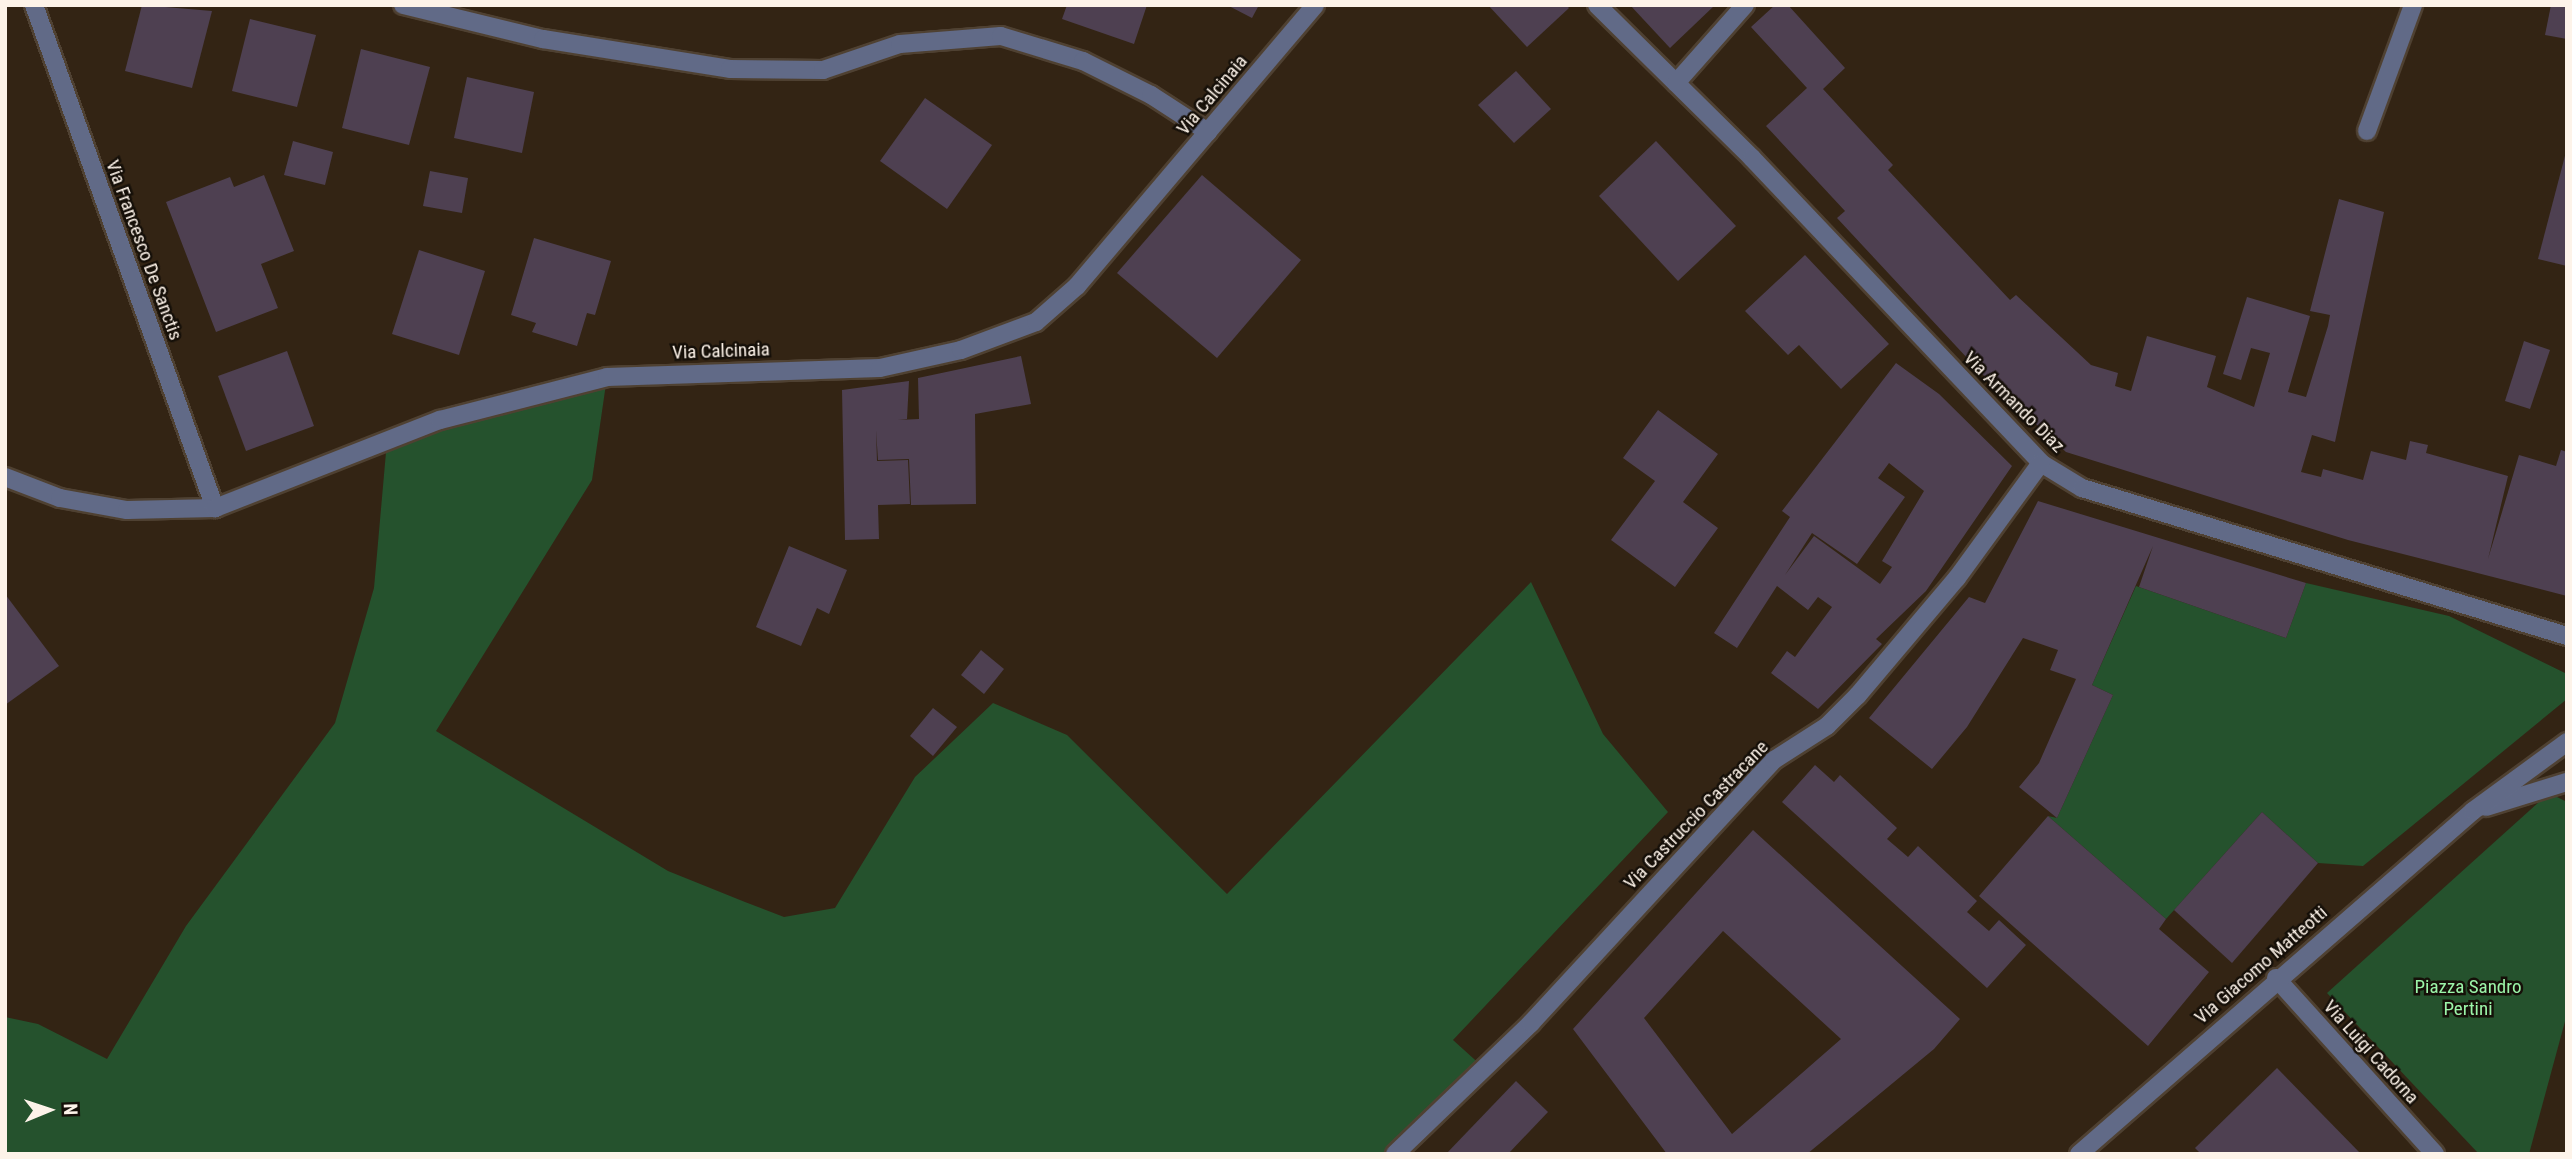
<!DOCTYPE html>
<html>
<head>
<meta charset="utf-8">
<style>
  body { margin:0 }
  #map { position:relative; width:2572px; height:1159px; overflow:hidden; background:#332414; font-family:"Roboto Condensed",sans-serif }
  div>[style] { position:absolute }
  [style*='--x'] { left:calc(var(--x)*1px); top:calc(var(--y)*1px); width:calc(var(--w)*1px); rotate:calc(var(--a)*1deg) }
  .green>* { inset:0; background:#25522d }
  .building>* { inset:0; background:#4e4051 }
  .roads { filter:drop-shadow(2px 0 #4f4132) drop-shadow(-2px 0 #4f4132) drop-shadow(0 2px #4f4132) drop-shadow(0 -2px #4f4132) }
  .minor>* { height:18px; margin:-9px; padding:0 9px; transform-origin:9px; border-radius:9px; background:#616a87 }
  span { translate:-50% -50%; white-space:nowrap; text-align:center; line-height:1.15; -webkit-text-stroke:5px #150f08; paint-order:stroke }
  .street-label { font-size:19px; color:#fdf3e9 }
  .park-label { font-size:19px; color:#9bf4a8 }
  .frame { position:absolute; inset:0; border:7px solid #fdf3e9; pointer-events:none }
  .north { position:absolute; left:14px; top:1075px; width:70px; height:70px; -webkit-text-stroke:5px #150f08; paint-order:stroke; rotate:88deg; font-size:19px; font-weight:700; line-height:28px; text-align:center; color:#fdf3e9 }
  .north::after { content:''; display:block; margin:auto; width:24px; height:32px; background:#fdf3e9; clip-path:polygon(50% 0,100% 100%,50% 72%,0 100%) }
</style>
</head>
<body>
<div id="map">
  <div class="green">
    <i style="clip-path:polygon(607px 377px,592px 480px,436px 731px,668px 871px,745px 902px,784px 917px,835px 908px,915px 777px,993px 703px,1067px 735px,1227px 894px,1531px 582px,1603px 734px,1668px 812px,1453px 1040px,1484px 1068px,1401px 1154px,5px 1154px,5px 1017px,38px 1024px,107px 1059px,186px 926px,335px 723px,374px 588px,387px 441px)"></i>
    <i style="clip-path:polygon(2306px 583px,2449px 616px,2567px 674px,2567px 699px,2363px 866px,2318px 863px,2262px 812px,2166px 919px,2048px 816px,2057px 818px,2113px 695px,2092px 685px,2136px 586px,2286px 638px)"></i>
    <i style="clip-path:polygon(2549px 793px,2567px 802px,2567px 1014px,2529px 1154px,2478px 1153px,2327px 993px)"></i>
  </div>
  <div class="building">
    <i style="clip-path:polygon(142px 5px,212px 11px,192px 88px,125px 71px)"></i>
    <i style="clip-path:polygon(1067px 5px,1147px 5px,1134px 44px,1062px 19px)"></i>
    <i style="clip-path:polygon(1227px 5px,1259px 5px,1252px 18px)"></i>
    <i style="clip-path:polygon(1488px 5px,1566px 5px,1569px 8px,1527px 47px)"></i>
    <i style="clip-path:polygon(1630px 5px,1715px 5px,1670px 48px)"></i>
    <i style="clip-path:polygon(1775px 5px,1788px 5px,1845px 68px,1823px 89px,1893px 165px,1888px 170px,2010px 300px,2016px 295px,2091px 365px,2118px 373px,2115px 386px,2131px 391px,2147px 336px,2216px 356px,2207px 387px,2254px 407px,2270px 353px,2251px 348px,2241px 380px,2223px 374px,2247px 297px,2310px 316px,2288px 392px,2306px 397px,2328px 326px,2330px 315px,2310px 311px,2339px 199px,2384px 212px,2335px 442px,2312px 435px,2301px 472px,2321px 477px,2323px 469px,2363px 480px,2371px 451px,2406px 460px,2410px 441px,2428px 445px,2426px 453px,2508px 476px,2488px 559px,2519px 455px,2556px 466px,2561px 450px,2567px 452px,2567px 596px,2348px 540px,2066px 452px,1982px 374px,1837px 218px,1845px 211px,1766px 126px,1807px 88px,1751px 27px)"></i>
    <i style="clip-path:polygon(2551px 5px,2567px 5px,2567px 39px,2545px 35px)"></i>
    <i style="clip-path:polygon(250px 19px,316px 35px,297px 107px,232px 91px)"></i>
    <i style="clip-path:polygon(361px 49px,430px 67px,409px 145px,342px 128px)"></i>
    <i style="clip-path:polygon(1516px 71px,1551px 109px,1514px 143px,1478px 105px)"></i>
    <i style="clip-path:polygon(467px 77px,534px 92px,522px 153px,454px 138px)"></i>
    <i style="clip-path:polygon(925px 98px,992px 145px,947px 209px,880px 161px)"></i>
    <i style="clip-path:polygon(293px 141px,333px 152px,325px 185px,284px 175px)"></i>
    <i style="clip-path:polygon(1656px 141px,1736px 226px,1678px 281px,1599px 196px)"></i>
    <i style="clip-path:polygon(2566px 152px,2567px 152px,2567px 266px,2538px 259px)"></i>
    <i style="clip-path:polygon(430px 171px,468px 178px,462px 213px,423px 206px)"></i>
    <i style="clip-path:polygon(264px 175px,294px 251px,261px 264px,278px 308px,216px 332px,166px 202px,230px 177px,234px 187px)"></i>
    <i style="clip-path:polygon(1202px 175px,1301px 260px,1217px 358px,1117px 273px)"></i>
    <i style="clip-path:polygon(534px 238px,611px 261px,595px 315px,587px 313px,577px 346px,532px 332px,536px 323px,511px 315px)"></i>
    <i style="clip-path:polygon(419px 250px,485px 271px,459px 355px,392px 334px)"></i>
    <i style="clip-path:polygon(1805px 255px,1889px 344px,1841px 389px,1799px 345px,1788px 355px,1745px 311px)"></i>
    <i style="clip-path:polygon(2524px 341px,2550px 350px,2530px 409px,2505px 401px)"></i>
    <i style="clip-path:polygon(287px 351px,314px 426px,246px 451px,218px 376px)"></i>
    <i style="clip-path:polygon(1021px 356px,1031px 404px,975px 414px,976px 504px,911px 505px,909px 459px,878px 460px,876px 430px,877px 461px,908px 460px,910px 504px,878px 505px,879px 539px,845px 540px,842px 390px,909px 381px,907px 419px,898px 420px,919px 419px,918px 378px)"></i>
    <i style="clip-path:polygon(evenodd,1896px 363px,1939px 394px,2012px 466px,1926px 591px,1876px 639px,1882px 644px,1818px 709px,1771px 673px,1787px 651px,1795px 657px,1832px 607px,1818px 597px,1808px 610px,1777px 586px,1737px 648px,1714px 633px,1790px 517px,1782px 511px,1896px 363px,1889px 463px,1924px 491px,1882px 561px,1892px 567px,1880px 584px,1814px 536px,1785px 575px,1812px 533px,1857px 564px,1905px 497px,1878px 478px,1889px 463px)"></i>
    <i style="clip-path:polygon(1658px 410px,1718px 454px,1683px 502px,1718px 528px,1675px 587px,1611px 540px,1655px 481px,1623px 458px)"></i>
    <i style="clip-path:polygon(2038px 501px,2306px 583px,2286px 638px,2139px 587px,2153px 546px,2092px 685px,2113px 695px,2057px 818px,2019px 787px,2039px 763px,2076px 679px,2050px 670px,2058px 650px,2023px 638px,1967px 727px,1932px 769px,1869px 718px,1969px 597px,1985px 603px)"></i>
    <i style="clip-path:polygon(789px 546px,847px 570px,829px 614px,817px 608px,801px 646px,756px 627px)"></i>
    <i style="clip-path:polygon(5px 594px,59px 666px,5px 705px)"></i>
    <i style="clip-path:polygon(981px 650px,1004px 669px,984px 694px,961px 675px)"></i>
    <i style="clip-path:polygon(933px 708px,957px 727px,933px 756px,910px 736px)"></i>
    <i style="clip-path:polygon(1815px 765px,1834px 782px,1840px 775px,1897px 828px,1887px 839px,1908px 857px,1918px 846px,1977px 901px,1967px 912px,1989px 931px,1999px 920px,2026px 945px,1987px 988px,1782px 802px)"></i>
    <i style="clip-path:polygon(2262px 812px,2318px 863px,2232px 963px,2174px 910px)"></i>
    <i style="clip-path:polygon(2048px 816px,2166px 919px,2159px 929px,2209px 972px,2148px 1046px,1979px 896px)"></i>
    <i style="clip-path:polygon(evenodd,1753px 830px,1960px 1019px,1934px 1049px,1807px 1154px,1667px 1154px,1573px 1029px,1753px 830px,1723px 931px,1841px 1039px,1732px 1134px,1644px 1018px,1723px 931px)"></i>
    <i style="clip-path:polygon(2277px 1068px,2361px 1154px,2201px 1154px,2195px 1148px)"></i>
    <i style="clip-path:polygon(1516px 1081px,1548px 1112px,1508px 1154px,1446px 1154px)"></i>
  </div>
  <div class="roads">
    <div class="minor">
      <i style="--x:34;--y:5;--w:535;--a:70.21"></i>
      <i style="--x:403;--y:5;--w:144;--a:13.7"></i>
      <i style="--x:543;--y:39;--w:189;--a:9.1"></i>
      <i style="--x:730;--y:69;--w:93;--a:0.6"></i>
      <i style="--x:823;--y:70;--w:81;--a:-18.7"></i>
      <i style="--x:900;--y:44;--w:101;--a:-4.5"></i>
      <i style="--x:1001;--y:36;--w:86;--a:17"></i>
      <i style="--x:1083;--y:61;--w:76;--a:26.6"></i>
      <i style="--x:1151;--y:95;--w:68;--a:33"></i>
      <i style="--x:1597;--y:5;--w:218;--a:44.6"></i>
      <i style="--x:1752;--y:158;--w:420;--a:46.5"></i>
      <i style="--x:2041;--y:463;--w:48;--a:31.4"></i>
      <i style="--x:2082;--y:488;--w:507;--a:16.97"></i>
      <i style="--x:1676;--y:83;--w:104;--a:-48.5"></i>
      <i style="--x:2367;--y:131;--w:134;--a:-69.9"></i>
      <i style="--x:5;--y:477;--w:59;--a:20.9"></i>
      <i style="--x:60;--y:498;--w:68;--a:10.2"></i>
      <i style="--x:127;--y:510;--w:88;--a:-1.3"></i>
      <i style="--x:215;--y:508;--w:242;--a:-21.4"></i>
      <i style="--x:440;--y:420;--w:172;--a:-14.4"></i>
      <i style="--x:607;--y:377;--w:273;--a:-1.9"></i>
      <i style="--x:880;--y:368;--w:83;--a:-12.5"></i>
      <i style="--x:961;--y:350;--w:80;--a:-20.5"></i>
      <i style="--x:1036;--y:322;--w:55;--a:-41.3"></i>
      <i style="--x:1077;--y:286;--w:368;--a:-49.7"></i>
      <i style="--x:2486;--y:807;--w:85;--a:-17.2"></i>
      <i style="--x:2276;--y:978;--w:237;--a:47.9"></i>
      <i style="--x:1395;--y:1154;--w:189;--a:-43.9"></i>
      <i style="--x:1531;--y:1023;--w:358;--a:-47.3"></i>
      <i style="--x:1774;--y:760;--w:63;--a:-32.7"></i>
      <i style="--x:1827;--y:726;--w:44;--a:-45"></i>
      <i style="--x:1858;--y:695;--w:153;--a:-49.8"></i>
      <i style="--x:1957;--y:578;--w:142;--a:-53.9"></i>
      <i style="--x:2079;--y:1154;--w:522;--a:-41.04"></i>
      <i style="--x:2473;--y:811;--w:117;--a:-36.3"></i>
    </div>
  </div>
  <div class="street-label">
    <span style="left:1212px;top:95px;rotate:-50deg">Via Calcinaia</span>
    <span style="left:144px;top:250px;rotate:70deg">Via Francesco De Sanctis</span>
    <span style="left:721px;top:351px;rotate:-2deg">Via Calcinaia</span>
    <span style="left:2014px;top:402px;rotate:45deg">Via Armando Diaz</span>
    <span style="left:1696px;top:815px;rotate:-46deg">Via Castruccio Castracane</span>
    <span style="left:2261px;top:965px;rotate:-41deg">Via Giacomo Matteotti</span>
    <span style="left:2371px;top:1052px;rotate:48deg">Via Luigi Cadorna</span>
  </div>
  <div class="park-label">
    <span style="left:2468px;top:998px">Piazza Sandro<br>Pertini</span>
  </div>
  <div class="frame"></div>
  <div class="north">N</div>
</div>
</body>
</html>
